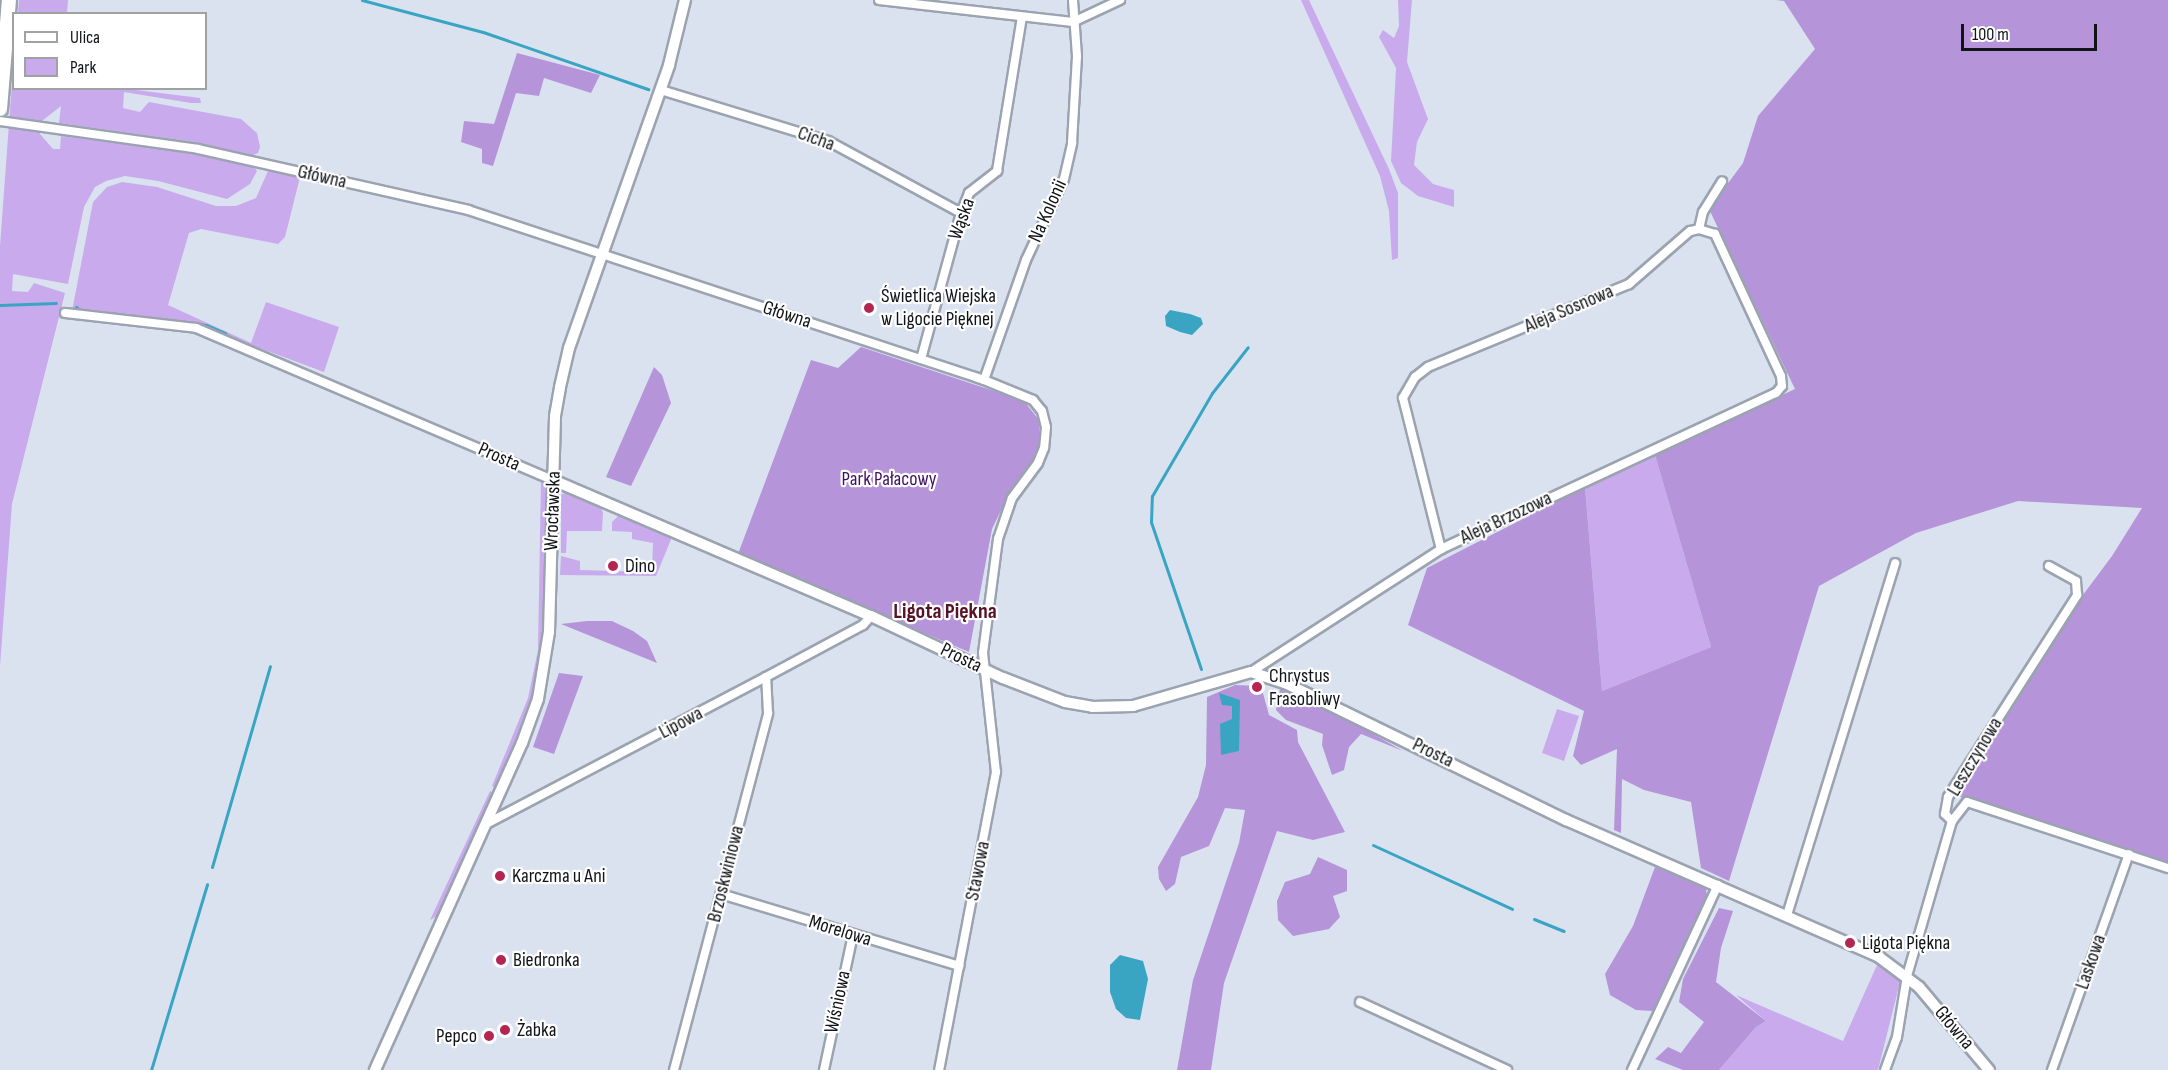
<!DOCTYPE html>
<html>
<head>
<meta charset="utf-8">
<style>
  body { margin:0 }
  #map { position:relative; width:2168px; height:1070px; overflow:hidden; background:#dae2f0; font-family:"Sofia Sans Condensed",sans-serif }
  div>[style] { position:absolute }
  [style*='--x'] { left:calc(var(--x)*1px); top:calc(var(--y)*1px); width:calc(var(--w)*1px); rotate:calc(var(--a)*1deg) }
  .green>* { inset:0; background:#c9abed }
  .forest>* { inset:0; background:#b594da }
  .water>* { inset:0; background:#39a5c3 }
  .stream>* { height:3px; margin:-1.5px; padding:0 1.5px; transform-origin:1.5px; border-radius:1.5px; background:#39a5c3 }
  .roads { filter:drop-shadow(2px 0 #9ba3b0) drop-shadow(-2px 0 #9ba3b0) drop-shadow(0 2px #9ba3b0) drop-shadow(0 -2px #9ba3b0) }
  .street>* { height:8px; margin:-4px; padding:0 4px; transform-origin:4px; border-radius:4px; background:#fff }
  .secondary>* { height:10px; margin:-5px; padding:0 5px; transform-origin:5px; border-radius:5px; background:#fff }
  .highway>* { height:14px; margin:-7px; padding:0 7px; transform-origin:7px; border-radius:7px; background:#fff }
  .dots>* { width:16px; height:16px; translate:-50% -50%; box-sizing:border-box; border:3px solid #fff; border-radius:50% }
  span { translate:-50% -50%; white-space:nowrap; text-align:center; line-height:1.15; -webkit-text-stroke:4.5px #fff; paint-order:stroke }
  .street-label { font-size:20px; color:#101318 }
  .poi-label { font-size:20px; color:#101318 }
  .left { translate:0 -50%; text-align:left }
  .right { translate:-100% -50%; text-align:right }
  .park-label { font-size:20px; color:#3f1163 }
  .quarter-label { font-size:22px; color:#571326; font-weight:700 }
  .legend { position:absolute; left:12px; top:12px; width:195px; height:78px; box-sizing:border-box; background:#fff; border:2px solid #9fa1a3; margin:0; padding:8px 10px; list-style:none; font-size:18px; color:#101318 }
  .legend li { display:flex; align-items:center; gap:12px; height:30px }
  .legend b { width:30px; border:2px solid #9fa1a3 }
  .scale { position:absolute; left:1961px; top:24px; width:136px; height:27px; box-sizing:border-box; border:3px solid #101318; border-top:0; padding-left:8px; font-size:18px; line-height:21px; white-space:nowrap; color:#101318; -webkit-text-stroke:4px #fff; paint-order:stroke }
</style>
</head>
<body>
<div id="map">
  <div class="green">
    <i style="clip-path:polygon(19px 0,68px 0,67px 13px,18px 13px)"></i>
    <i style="clip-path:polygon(1301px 0,1309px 0,1389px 169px,1398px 193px,1398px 258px,1392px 260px,1389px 211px,1380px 176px)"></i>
    <i style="clip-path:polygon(1398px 0,1412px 0,1407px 62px,1428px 119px,1417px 142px,1414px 165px,1433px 184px,1454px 190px,1454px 207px,1418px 196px,1401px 183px,1391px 161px,1396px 68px,1379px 37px,1383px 30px,1394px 38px,1399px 26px)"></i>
    <i style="clip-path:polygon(13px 69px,14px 88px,120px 88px,200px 98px,201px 103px,191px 103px,124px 92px,123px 108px,140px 112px,149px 102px,241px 119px,257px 133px,260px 147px,258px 153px,253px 155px,193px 142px,59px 123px,61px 106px,42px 121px,40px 134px,53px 149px,60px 149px,61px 136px,193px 153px,254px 167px,257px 171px,250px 184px,227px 199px,158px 181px,125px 176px,106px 181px,95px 187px,84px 207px,68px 284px,13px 274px,12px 291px,28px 292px,34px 283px,65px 293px,12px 504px,0 666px,0 246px)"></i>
    <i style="clip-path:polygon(268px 171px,300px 177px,285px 237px,278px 244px,201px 229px,189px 233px,168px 305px,251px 343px,266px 302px,339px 327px,324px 372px,206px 328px,72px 311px,93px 202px,107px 187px,122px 182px,157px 187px,216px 206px,236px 206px,256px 198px)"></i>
    <i style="clip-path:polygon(1655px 455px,1711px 647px,1602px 691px,1585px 487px)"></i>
    <i style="clip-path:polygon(541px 478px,547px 485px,541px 655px,528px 712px,496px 788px,492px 786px,528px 698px,538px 650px)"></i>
    <i style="clip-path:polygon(565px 493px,601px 508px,603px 513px,602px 531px,567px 531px,566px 553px,561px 553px,561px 495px)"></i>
    <i style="clip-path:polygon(619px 515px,672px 537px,656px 576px,560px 575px,561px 556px,580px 561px,580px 570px,652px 572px,653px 543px,632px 539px,632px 532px,612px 531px,612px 522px)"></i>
    <i style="clip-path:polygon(1557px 709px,1579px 716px,1564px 761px,1542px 753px)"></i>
    <i style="clip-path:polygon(490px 791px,493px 793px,439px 915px,430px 920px)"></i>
    <i style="clip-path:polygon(1877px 965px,1901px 978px,1878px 1070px,1719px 1070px,1756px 1027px,1766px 1021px,1736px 995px,1843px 1041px)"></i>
  </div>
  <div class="forest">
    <i style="clip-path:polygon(1776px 0,2168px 0,2168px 864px,1957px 796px,1959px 784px,2030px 666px,2112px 556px,2142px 508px,2018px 501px,1916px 533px,1819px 586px,1729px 881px,1701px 868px,1691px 802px,1644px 790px,1622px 779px,1621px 833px,1614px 830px,1617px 749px,1581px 765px,1573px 756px,1584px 711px,1408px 625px,1427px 568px,1585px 487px,1602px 691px,1711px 647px,1655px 455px,1795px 389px,1709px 209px,1743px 163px,1758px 116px,1815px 49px,1784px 1px)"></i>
    <i style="clip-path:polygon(517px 53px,600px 75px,591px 93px,544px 78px,539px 96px,516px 93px,493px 166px,482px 163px,482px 149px,461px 142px,464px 121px,494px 124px)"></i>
    <i style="clip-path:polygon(861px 347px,1024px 401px,1039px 420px,1039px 454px,1006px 500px,992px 529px,969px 652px,738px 554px,811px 360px,838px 368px)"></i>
    <i style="clip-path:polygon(654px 367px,662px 375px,671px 403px,631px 486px,606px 477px)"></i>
    <i style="clip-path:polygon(587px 621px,612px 621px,633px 631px,647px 641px,657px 663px,561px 624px)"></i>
    <i style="clip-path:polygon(559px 673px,583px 676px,554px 754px,533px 747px)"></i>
    <i style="clip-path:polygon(1235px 685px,1261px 686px,1269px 715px,1297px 730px,1298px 742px,1345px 832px,1313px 840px,1277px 831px,1224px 983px,1211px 1070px,1177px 1070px,1193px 980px,1239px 843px,1245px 810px,1225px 808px,1209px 846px,1181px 857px,1175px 884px,1166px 891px,1159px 879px,1158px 867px,1198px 797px,1206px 765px,1207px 697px)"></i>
    <i style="clip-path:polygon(1280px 689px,1343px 717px,1403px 751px,1361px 734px,1349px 747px,1344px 770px,1332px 775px,1322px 745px,1323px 734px,1286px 720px,1276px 710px)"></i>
    <i style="clip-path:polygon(1318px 857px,1347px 870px,1347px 891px,1333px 896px,1340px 917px,1329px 929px,1293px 936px,1278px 920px,1277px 901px,1285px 882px,1310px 874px)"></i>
    <i style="clip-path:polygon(1655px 867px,1706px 888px,1707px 899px,1653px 1011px,1636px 1010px,1610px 995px,1605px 974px,1633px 926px)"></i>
    <i style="clip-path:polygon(1719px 908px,1733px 911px,1721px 948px,1716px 982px,1766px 1021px,1756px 1027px,1719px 1070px,1683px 1070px,1655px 1059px,1668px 1047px,1681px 1053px,1704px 1022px,1679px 1002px,1683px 979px)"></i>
  </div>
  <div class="water">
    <i style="clip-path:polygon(1170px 310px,1190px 314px,1201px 318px,1203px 324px,1192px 335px,1180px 332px,1166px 326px,1165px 316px)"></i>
    <i style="clip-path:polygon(1219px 693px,1240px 700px,1239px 751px,1221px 755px,1220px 724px,1232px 719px,1232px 706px,1222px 705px)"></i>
    <i style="clip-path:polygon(1120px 955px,1143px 961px,1148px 979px,1140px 1020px,1126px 1018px,1116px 1009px,1110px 992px,1110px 965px)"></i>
  </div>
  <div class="stream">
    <i style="--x:362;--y:0;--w:125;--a:14.8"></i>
    <i style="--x:483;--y:32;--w:175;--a:19.1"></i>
    <i style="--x:0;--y:305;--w:56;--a:-2"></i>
    <i style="--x:76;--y:307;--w:10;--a:37"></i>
    <i style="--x:103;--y:314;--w:104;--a:6.1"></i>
    <i style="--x:206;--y:325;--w:21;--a:23"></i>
    <i style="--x:1201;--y:669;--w:155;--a:-108.8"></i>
    <i style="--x:1151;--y:522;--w:26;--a:-88"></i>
    <i style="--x:1152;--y:496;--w:119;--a:-59.8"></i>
    <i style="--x:1212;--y:393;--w:58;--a:-52"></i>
    <i style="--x:1373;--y:845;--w:153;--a:24.7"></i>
    <i style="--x:212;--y:867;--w:209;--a:-73.9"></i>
    <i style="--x:1534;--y:919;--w:32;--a:22"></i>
    <i style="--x:151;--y:1070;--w:194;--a:-73.2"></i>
  </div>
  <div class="roads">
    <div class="street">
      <i style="--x:879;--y:0;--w:195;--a:6.5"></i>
      <i style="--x:1073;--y:22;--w:52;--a:-25.1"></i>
      <i style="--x:661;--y:90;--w:175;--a:17"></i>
      <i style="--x:828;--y:141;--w:151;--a:28.4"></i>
      <i style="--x:0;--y:121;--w:200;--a:8"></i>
      <i style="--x:198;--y:149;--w:277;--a:12.7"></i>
      <i style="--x:468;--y:210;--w:543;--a:18.23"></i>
      <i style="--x:984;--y:380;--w:53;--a:22.2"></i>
      <i style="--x:1033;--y:400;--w:14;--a:51"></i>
      <i style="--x:1042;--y:411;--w:16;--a:76"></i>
      <i style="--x:1046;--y:427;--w:21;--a:95"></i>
      <i style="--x:1044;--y:448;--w:16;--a:112"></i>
      <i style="--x:1038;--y:463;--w:44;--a:126.6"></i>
      <i style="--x:1012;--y:498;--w:43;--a:108.9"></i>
      <i style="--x:998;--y:539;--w:115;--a:97.5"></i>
      <i style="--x:983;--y:653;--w:120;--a:83.8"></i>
      <i style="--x:996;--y:772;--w:303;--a:100.8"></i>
      <i style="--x:1699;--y:229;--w:17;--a:-77"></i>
      <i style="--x:1703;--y:212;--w:36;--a:-58"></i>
      <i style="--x:65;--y:313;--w:132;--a:6.5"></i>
      <i style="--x:196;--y:328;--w:388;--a:23.1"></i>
      <i style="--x:921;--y:359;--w:151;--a:-74.7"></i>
      <i style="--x:961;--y:213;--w:22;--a:-68"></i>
      <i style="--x:969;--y:193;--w:36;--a:-38"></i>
      <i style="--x:997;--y:171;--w:156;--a:-80.8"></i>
      <i style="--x:984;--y:380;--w:127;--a:-70.7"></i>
      <i style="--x:1026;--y:260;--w:89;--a:-64.9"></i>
      <i style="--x:1064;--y:179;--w:37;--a:-77"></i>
      <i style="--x:1072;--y:143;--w:87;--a:-86.7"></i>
      <i style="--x:1077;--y:56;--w:56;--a:-94.1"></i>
      <i style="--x:1251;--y:672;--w:226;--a:-32.9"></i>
      <i style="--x:1441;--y:549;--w:370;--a:-25"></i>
      <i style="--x:1776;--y:393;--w:9;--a:-49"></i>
      <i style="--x:1782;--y:386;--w:10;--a:-96"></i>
      <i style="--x:1781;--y:376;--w:157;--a:-114.9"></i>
      <i style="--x:1715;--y:234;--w:17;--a:-163"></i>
      <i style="--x:1699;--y:229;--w:9;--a:167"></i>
      <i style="--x:1690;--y:231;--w:81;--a:139"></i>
      <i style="--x:1629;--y:284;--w:217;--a:157.6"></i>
      <i style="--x:1428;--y:367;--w:16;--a:142"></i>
      <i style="--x:1415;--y:377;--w:24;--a:120"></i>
      <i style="--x:1403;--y:398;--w:156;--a:75.9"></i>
      <i style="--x:1952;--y:821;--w:24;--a:-52"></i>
      <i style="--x:1967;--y:802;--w:212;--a:18.2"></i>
      <i style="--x:486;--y:824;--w:316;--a:-27.7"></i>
      <i style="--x:766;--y:677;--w:110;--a:-28.2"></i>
      <i style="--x:863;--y:625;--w:12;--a:-48"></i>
      <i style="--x:721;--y:894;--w:249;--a:16.8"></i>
      <i style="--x:1787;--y:915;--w:368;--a:-72.9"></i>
      <i style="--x:1360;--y:1002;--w:162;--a:24.8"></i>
      <i style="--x:674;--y:1070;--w:369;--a:-75.2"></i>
      <i style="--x:768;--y:713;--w:36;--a:-93"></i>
      <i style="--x:824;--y:1070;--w:138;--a:-77.9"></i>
      <i style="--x:1632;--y:1070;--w:204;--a:-65.1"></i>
      <i style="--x:1885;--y:1070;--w:35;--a:-70"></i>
      <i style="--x:1897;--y:1037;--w:62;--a:-80.7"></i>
      <i style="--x:1907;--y:976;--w:161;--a:-73.8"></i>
      <i style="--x:1952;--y:821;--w:10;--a:-135"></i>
      <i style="--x:1945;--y:814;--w:17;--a:-80"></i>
      <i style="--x:1948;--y:797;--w:240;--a:-57.4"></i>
      <i style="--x:2077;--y:595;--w:14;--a:-94"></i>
      <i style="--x:2076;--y:581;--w:31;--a:-151"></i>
      <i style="--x:2052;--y:1070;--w:229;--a:-70.4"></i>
    </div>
    <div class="secondary">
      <i style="--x:553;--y:480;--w:346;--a:23.2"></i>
      <i style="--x:871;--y:616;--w:146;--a:25.2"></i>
      <i style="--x:1003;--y:678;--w:66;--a:21.2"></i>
      <i style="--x:1065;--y:702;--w:27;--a:10"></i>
      <i style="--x:1092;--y:707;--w:41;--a:-1.4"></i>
      <i style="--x:1133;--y:706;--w:123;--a:-16.1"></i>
      <i style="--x:1251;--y:672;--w:36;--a:18"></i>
      <i style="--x:1285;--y:683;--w:313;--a:26"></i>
      <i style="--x:1566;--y:820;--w:342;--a:23.6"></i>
      <i style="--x:1879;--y:957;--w:50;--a:36.9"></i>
      <i style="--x:1919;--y:987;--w:109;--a:49.9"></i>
      <i style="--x:375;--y:1070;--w:359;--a:-65.8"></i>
      <i style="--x:522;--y:743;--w:47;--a:-70"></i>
      <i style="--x:538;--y:699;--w:68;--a:-80.7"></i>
      <i style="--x:549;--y:632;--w:216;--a:-88.4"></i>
      <i style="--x:555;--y:416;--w:29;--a:-80"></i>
      <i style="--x:560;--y:387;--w:40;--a:-77"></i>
      <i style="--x:569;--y:348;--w:300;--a:-70.5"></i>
      <i style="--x:669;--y:65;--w:67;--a:-76.2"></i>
    </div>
    <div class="highway">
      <i style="--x:0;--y:109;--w:109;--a:-85.3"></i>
    </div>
  </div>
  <div class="dots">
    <i style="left:869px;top:308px;background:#b52552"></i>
    <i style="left:613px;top:566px;background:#b52552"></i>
    <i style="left:1257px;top:687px;background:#b52552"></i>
    <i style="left:500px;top:876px;background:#b52552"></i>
    <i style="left:1850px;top:943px;background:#b52552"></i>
    <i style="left:501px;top:960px;background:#b52552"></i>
    <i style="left:505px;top:1030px;background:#b52552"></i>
    <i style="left:489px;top:1036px;background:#b52552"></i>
  </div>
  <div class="street-label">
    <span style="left:816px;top:139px;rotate:20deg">Cicha</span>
    <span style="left:322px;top:177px;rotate:13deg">Główna</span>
    <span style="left:1048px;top:211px;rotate:-66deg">Na Kolonii</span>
    <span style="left:962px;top:219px;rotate:-70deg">Wąska</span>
    <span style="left:1569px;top:309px;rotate:-23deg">Aleja Sosnowa</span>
    <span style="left:787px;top:315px;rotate:18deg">Główna</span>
    <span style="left:499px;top:457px;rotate:24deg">Prosta</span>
    <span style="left:553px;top:511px;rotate:-88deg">Wrocławska</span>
    <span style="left:1506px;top:518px;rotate:-25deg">Aleja Brzozowa</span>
    <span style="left:961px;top:658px;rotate:26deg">Prosta</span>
    <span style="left:681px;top:723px;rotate:-28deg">Lipowa</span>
    <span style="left:1433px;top:753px;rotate:26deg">Prosta</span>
    <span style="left:1975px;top:757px;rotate:-59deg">Leszczynowa</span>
    <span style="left:978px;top:871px;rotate:-79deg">Stawowa</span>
    <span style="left:726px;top:874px;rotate:-76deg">Brzoskwiniowa</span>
    <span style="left:840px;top:931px;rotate:17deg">Morelowa</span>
    <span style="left:2091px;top:962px;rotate:-71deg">Laskowa</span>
    <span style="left:838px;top:1002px;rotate:-78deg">Wiśniowa</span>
    <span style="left:1954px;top:1028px;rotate:50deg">Główna</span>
  </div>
  <div class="poi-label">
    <span class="left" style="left:881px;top:308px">Świetlica Wiejska<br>w Ligocie Pięknej</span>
    <span class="left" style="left:625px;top:566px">Dino</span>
    <span class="left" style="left:1269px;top:688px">Chrystus<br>Frasobliwy</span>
    <span class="left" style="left:512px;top:876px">Karczma u Ani</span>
    <span class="left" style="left:1862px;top:943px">Ligota Piękna</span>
    <span class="left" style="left:513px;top:960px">Biedronka</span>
    <span class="left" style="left:517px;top:1030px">Żabka</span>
    <span class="right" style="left:477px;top:1036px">Pepco</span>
  </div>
  <div class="park-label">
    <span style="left:889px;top:479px">Park Pałacowy</span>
  </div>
  <div class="quarter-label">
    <span style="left:945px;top:612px">Ligota Piękna</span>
  </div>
  <ul class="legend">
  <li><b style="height:8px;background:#fff"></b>Ulica</li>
  <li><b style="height:16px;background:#c9abed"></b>Park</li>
  </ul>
  <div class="scale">100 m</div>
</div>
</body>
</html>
